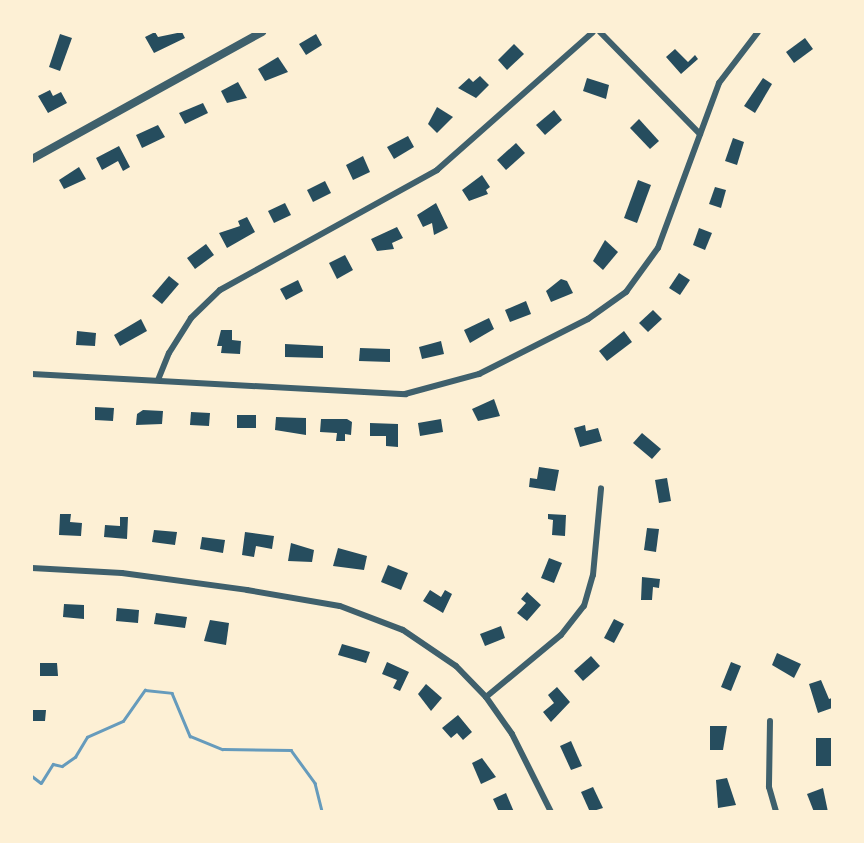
<!DOCTYPE html>
<html>
<head>
<meta charset="utf-8">
<style>
  body { margin:0 }
  #map { position:relative; width:864px; height:843px; overflow:hidden; background:#fdf0d5; font-family:Mulish,sans-serif }
  div>[style] { position:absolute }
  [style*='--x'] { left:calc(var(--x)*1px); top:calc(var(--y)*1px); width:calc(var(--w)*1px); rotate:calc(var(--a)*1deg) }
  .stream>* { height:2.5px; margin:-1.25px; padding:0 1.25px; transform-origin:1.25px; border-radius:1.25px; background:#669bbc }
  .building>* { inset:0; background:#264d5e }
  .minor>* { height:6px; margin:-3px; padding:0 3px; transform-origin:3px; border-radius:3px; background:#3f606c }
  .tertiary>* { height:8px; margin:-4px; padding:0 4px; transform-origin:4px; border-radius:4px; background:#3f606c }
  span { translate:-50% -50%; white-space:nowrap; text-align:center; line-height:1.15; -webkit-text-stroke:6px #fdf0d5; paint-order:stroke }
  .frame { position:absolute; inset:0; border:33px solid #fdf0d5; pointer-events:none }
</style>
</head>
<body>
<div id="map">
  <div class="stream">
    <i style="--x:32;--y:776;--w:11;--a:38"></i>
    <i style="--x:41;--y:783;--w:22;--a:-58"></i>
    <i style="--x:53;--y:764;--w:9;--a:13"></i>
    <i style="--x:62;--y:766;--w:16;--a:-35"></i>
    <i style="--x:75;--y:757;--w:23;--a:-59"></i>
    <i style="--x:87;--y:737;--w:39;--a:-24"></i>
    <i style="--x:123;--y:721;--w:38;--a:-55"></i>
    <i style="--x:145;--y:690;--w:27;--a:6"></i>
    <i style="--x:172;--y:693;--w:47;--a:67.3"></i>
    <i style="--x:190;--y:736;--w:35;--a:22"></i>
    <i style="--x:223;--y:749;--w:68;--a:0.8"></i>
    <i style="--x:291;--y:750;--w:41;--a:54"></i>
    <i style="--x:315;--y:783;--w:30;--a:76"></i>
  </div>
  <div class="building">
    <i style="clip-path:polygon(155px 32px,158px 37px,182px 32px,185px 38px,154px 53px,145px 37px)"></i>
    <i style="clip-path:polygon(60px 34px,72px 38px,60px 71px,49px 67px)"></i>
    <i style="clip-path:polygon(316px 34px,322px 45px,306px 55px,299px 44px)"></i>
    <i style="clip-path:polygon(805px 38px,813px 49px,794px 63px,786px 52px)"></i>
    <i style="clip-path:polygon(514px 44px,524px 54px,507px 70px,498px 60px)"></i>
    <i style="clip-path:polygon(675px 49px,688px 62px,695px 55px,698px 59px,681px 74px,666px 57px)"></i>
    <i style="clip-path:polygon(278px 57px,288px 72px,265px 81px,258px 69px)"></i>
    <i style="clip-path:polygon(480px 76px,489px 85px,476px 98px,458px 88px,469px 78px,473px 82px)"></i>
    <i style="clip-path:polygon(587px 78px,609px 85px,606px 99px,583px 91px)"></i>
    <i style="clip-path:polygon(763px 78px,772px 84px,755px 113px,744px 106px)"></i>
    <i style="clip-path:polygon(238px 82px,247px 98px,227px 103px,221px 91px)"></i>
    <i style="clip-path:polygon(50px 90px,53px 96px,61px 92px,67px 103px,48px 113px,38px 96px)"></i>
    <i style="clip-path:polygon(203px 103px,208px 113px,185px 124px,179px 113px)"></i>
    <i style="clip-path:polygon(437px 107px,453px 117px,437px 133px,428px 124px)"></i>
    <i style="clip-path:polygon(554px 110px,562px 120px,545px 135px,536px 125px)"></i>
    <i style="clip-path:polygon(639px 119px,659px 141px,650px 149px,630px 128px)"></i>
    <i style="clip-path:polygon(158px 125px,165px 137px,142px 148px,136px 135px)"></i>
    <i style="clip-path:polygon(408px 136px,414px 147px,394px 159px,387px 147px)"></i>
    <i style="clip-path:polygon(733px 138px,744px 142px,737px 165px,725px 161px)"></i>
    <i style="clip-path:polygon(516px 143px,525px 153px,506px 170px,497px 160px)"></i>
    <i style="clip-path:polygon(119px 146px,130px 167px,123px 171px,118px 161px,102px 170px,96px 158px)"></i>
    <i style="clip-path:polygon(363px 156px,370px 172px,353px 180px,346px 165px)"></i>
    <i style="clip-path:polygon(79px 167px,86px 179px,64px 189px,59px 180px)"></i>
    <i style="clip-path:polygon(482px 175px,490px 187px,486px 190px,488px 194px,469px 201px,462px 190px)"></i>
    <i style="clip-path:polygon(638px 180px,651px 185px,637px 223px,624px 218px)"></i>
    <i style="clip-path:polygon(325px 181px,331px 193px,313px 202px,307px 190px)"></i>
    <i style="clip-path:polygon(715px 187px,726px 190px,721px 208px,709px 204px)"></i>
    <i style="clip-path:polygon(285px 203px,291px 215px,274px 223px,268px 211px)"></i>
    <i style="clip-path:polygon(436px 203px,448px 228px,434px 235px,432px 223px,423px 227px,417px 215px)"></i>
    <i style="clip-path:polygon(247px 217px,255px 232px,227px 248px,219px 233px,240px 226px,238px 221px)"></i>
    <i style="clip-path:polygon(397px 227px,403px 238px,392px 243px,394px 249px,377px 251px,371px 239px)"></i>
    <i style="clip-path:polygon(699px 228px,712px 233px,705px 250px,693px 245px)"></i>
    <i style="clip-path:polygon(605px 240px,618px 252px,603px 270px,593px 261px)"></i>
    <i style="clip-path:polygon(206px 244px,214px 255px,195px 269px,187px 258px)"></i>
    <i style="clip-path:polygon(345px 255px,353px 270px,337px 279px,329px 263px)"></i>
    <i style="clip-path:polygon(679px 273px,690px 280px,680px 295px,669px 288px)"></i>
    <i style="clip-path:polygon(169px 276px,179px 284px,162px 304px,152px 296px)"></i>
    <i style="clip-path:polygon(561px 279px,567px 281px,573px 293px,551px 302px,546px 291px)"></i>
    <i style="clip-path:polygon(298px 280px,303px 291px,286px 300px,280px 289px)"></i>
    <i style="clip-path:polygon(526px 301px,531px 314px,510px 322px,505px 310px)"></i>
    <i style="clip-path:polygon(653px 310px,662px 319px,648px 332px,639px 323px)"></i>
    <i style="clip-path:polygon(489px 318px,494px 329px,470px 343px,464px 330px)"></i>
    <i style="clip-path:polygon(141px 319px,147px 331px,120px 346px,114px 335px)"></i>
    <i style="clip-path:polygon(221px 330px,232px 330px,232px 340px,241px 341px,240px 354px,221px 353px,222px 346px,217px 346px)"></i>
    <i style="clip-path:polygon(77px 331px,96px 333px,95px 346px,76px 345px)"></i>
    <i style="clip-path:polygon(624px 331px,632px 342px,607px 361px,599px 351px)"></i>
    <i style="clip-path:polygon(441px 341px,444px 354px,422px 359px,419px 347px)"></i>
    <i style="clip-path:polygon(285px 344px,323px 346px,323px 358px,285px 357px)"></i>
    <i style="clip-path:polygon(360px 348px,390px 349px,390px 362px,359px 361px)"></i>
    <i style="clip-path:polygon(494px 399px,500px 416px,478px 421px,472px 409px)"></i>
    <i style="clip-path:polygon(95px 407px,114px 408px,113px 421px,95px 420px)"></i>
    <i style="clip-path:polygon(143px 410px,163px 411px,162px 424px,136px 425px,137px 414px)"></i>
    <i style="clip-path:polygon(191px 412px,210px 413px,209px 426px,190px 425px)"></i>
    <i style="clip-path:polygon(237px 415px,256px 415px,256px 428px,237px 428px)"></i>
    <i style="clip-path:polygon(276px 417px,306px 418px,306px 435px,275px 430px)"></i>
    <i style="clip-path:polygon(321px 419px,347px 419px,352px 422px,351px 435px,345px 434px,345px 441px,336px 441px,337px 433px,320px 432px)"></i>
    <i style="clip-path:polygon(441px 419px,443px 432px,420px 436px,418px 423px)"></i>
    <i style="clip-path:polygon(370px 423px,398px 424px,398px 447px,386px 446px,386px 436px,370px 436px)"></i>
    <i style="clip-path:polygon(585px 425px,586px 431px,598px 428px,602px 441px,580px 447px,574px 428px)"></i>
    <i style="clip-path:polygon(642px 433px,661px 449px,652px 459px,633px 443px)"></i>
    <i style="clip-path:polygon(539px 467px,559px 470px,555px 491px,529px 487px,530px 478px,537px 479px)"></i>
    <i style="clip-path:polygon(667px 478px,671px 501px,659px 503px,655px 480px)"></i>
    <i style="clip-path:polygon(60px 514px,71px 514px,70px 522px,82px 523px,81px 536px,59px 535px)"></i>
    <i style="clip-path:polygon(548px 514px,566px 515px,565px 536px,552px 535px,553px 520px,548px 519px)"></i>
    <i style="clip-path:polygon(120px 517px,128px 517px,127px 539px,104px 537px,105px 525px,120px 526px)"></i>
    <i style="clip-path:polygon(647px 528px,659px 529px,656px 552px,644px 550px)"></i>
    <i style="clip-path:polygon(154px 530px,177px 532px,175px 545px,152px 542px)"></i>
    <i style="clip-path:polygon(245px 532px,274px 536px,272px 549px,256px 546px,254px 557px,242px 555px)"></i>
    <i style="clip-path:polygon(202px 537px,225px 540px,223px 553px,200px 549px)"></i>
    <i style="clip-path:polygon(291px 543px,314px 550px,312px 562px,288px 561px)"></i>
    <i style="clip-path:polygon(338px 548px,367px 556px,364px 570px,333px 566px)"></i>
    <i style="clip-path:polygon(549px 558px,562px 563px,554px 583px,541px 578px)"></i>
    <i style="clip-path:polygon(388px 565px,408px 573px,401px 590px,381px 582px)"></i>
    <i style="clip-path:polygon(642px 577px,660px 579px,659px 588px,653px 587px,652px 600px,641px 600px)"></i>
    <i style="clip-path:polygon(430px 590px,441px 597px,445px 590px,452px 594px,443px 613px,423px 601px)"></i>
    <i style="clip-path:polygon(527px 592px,541px 605px,527px 621px,517px 613px,526px 603px,521px 599px)"></i>
    <i style="clip-path:polygon(64px 604px,84px 605px,84px 619px,63px 617px)"></i>
    <i style="clip-path:polygon(117px 608px,139px 610px,138px 623px,116px 621px)"></i>
    <i style="clip-path:polygon(156px 613px,187px 617px,185px 628px,154px 624px)"></i>
    <i style="clip-path:polygon(614px 619px,624px 624px,614px 643px,604px 638px)"></i>
    <i style="clip-path:polygon(210px 620px,229px 623px,226px 645px,204px 641px)"></i>
    <i style="clip-path:polygon(501px 626px,505px 638px,485px 646px,480px 634px)"></i>
    <i style="clip-path:polygon(342px 644px,370px 652px,366px 663px,338px 655px)"></i>
    <i style="clip-path:polygon(777px 653px,801px 664px,794px 678px,772px 665px)"></i>
    <i style="clip-path:polygon(591px 656px,600px 666px,583px 681px,574px 671px)"></i>
    <i style="clip-path:polygon(387px 662px,409px 672px,400px 691px,393px 688px,397px 680px,382px 674px)"></i>
    <i style="clip-path:polygon(731px 662px,741px 666px,731px 691px,721px 687px)"></i>
    <i style="clip-path:polygon(40px 663px,57px 663px,58px 676px,40px 676px)"></i>
    <i style="clip-path:polygon(821px 680px,829px 699px,832px 698px,832px 708px,818px 713px,809px 684px)"></i>
    <i style="clip-path:polygon(426px 684px,442px 698px,431px 711px,418px 694px)"></i>
    <i style="clip-path:polygon(557px 687px,570px 702px,551px 722px,543px 712px,554px 703px,548px 695px)"></i>
    <i style="clip-path:polygon(32px 710px,46px 710px,45px 721px,32px 721px)"></i>
    <i style="clip-path:polygon(458px 715px,472px 732px,463px 740px,457px 733px,451px 738px,442px 728px)"></i>
    <i style="clip-path:polygon(710px 726px,727px 726px,723px 750px,710px 750px)"></i>
    <i style="clip-path:polygon(816px 738px,832px 738px,832px 766px,816px 766px)"></i>
    <i style="clip-path:polygon(571px 741px,582px 766px,571px 770px,560px 746px)"></i>
    <i style="clip-path:polygon(482px 758px,496px 777px,481px 784px,472px 763px)"></i>
    <i style="clip-path:polygon(727px 778px,736px 805px,718px 808px,716px 780px)"></i>
    <i style="clip-path:polygon(593px 787px,603px 808px,590px 812px,581px 792px)"></i>
    <i style="clip-path:polygon(823px 788px,828px 812px,814px 812px,807px 794px)"></i>
    <i style="clip-path:polygon(506px 793px,514px 812px,499px 812px,493px 799px)"></i>
  </div>
  <div class="minor">
    <i style="--x:600;--y:32;--w:143;--a:45.6"></i>
    <i style="--x:32;--y:374;--w:374;--a:3.1"></i>
    <i style="--x:405;--y:394;--w:77;--a:-15.1"></i>
    <i style="--x:479;--y:374;--w:122;--a:-26.8"></i>
    <i style="--x:588;--y:319;--w:47;--a:-35.4"></i>
    <i style="--x:626;--y:292;--w:54;--a:-54"></i>
    <i style="--x:658;--y:248;--w:176;--a:-69.7"></i>
    <i style="--x:719;--y:83;--w:64;--a:-52.6"></i>
    <i style="--x:158;--y:380;--w:29;--a:-68"></i>
    <i style="--x:169;--y:353;--w:41;--a:-57.8"></i>
    <i style="--x:191;--y:318;--w:40;--a:-44"></i>
    <i style="--x:220;--y:290;--w:248;--a:-28.9"></i>
    <i style="--x:437;--y:170;--w:208;--a:-41.5"></i>
    <i style="--x:32;--y:568;--w:90;--a:3.2"></i>
    <i style="--x:122;--y:573;--w:126;--a:7.7"></i>
    <i style="--x:247;--y:590;--w:94;--a:9.8"></i>
    <i style="--x:340;--y:606;--w:67;--a:20.9"></i>
    <i style="--x:403;--y:630;--w:64;--a:34.2"></i>
    <i style="--x:456;--y:666;--w:43;--a:45.9"></i>
    <i style="--x:486;--y:697;--w:45;--a:54.9"></i>
    <i style="--x:512;--y:734;--w:87;--a:63.4"></i>
    <i style="--x:486;--y:697;--w:97;--a:-39.6"></i>
    <i style="--x:561;--y:635;--w:37;--a:-52"></i>
    <i style="--x:584;--y:606;--w:32;--a:-74"></i>
    <i style="--x:593;--y:575;--w:87;--a:-84.7"></i>
    <i style="--x:770;--y:721;--w:66;--a:90.9"></i>
    <i style="--x:769;--y:787;--w:26;--a:74"></i>
  </div>
  <div class="tertiary">
    <i style="--x:32;--y:159;--w:263;--a:-28.9"></i>
  </div>
  <div class="frame"></div>
</div>
</body>
</html>
